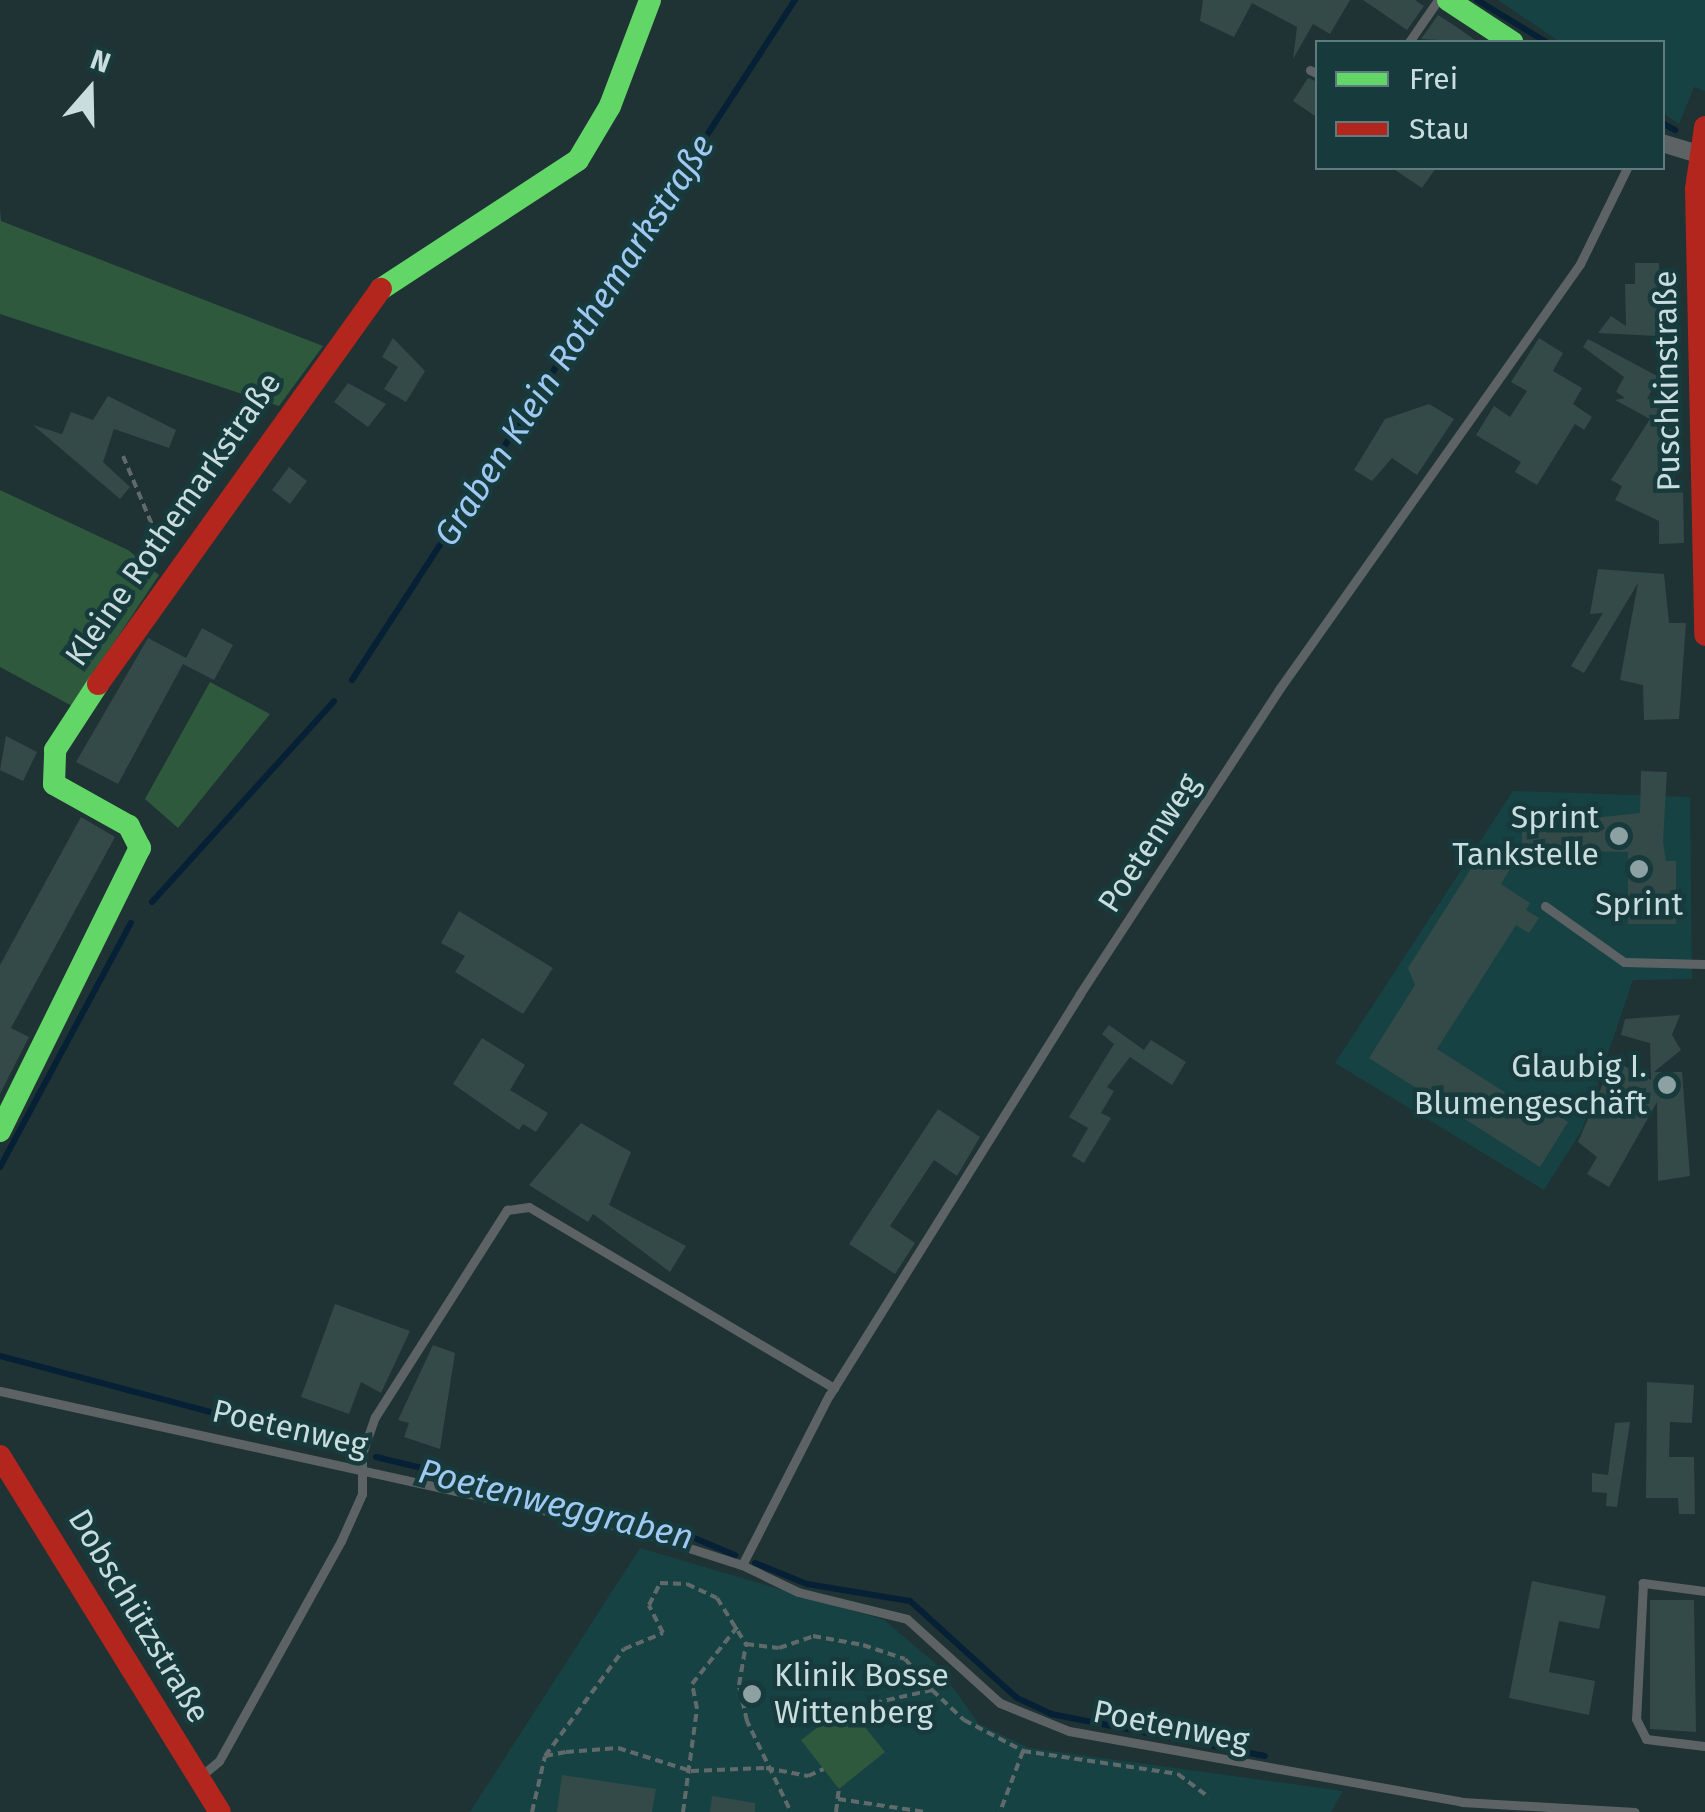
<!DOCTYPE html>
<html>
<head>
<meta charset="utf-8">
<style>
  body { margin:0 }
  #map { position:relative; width:1705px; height:1812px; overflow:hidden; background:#1f3234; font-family:"Fira Sans",sans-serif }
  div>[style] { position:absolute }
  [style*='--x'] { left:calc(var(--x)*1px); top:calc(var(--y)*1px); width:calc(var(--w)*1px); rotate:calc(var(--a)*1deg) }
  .built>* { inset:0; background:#174244 }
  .green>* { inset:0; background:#2f593c }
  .stream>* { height:6px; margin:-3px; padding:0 3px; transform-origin:3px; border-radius:3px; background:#062035 }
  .building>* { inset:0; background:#344a48 }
  .path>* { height:4px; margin-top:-2px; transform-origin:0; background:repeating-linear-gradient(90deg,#616a6b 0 8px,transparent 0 13px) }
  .lane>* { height:9px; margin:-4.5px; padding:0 4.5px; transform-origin:4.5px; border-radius:4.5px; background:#5d6365 }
  .street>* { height:18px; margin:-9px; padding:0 9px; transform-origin:9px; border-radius:9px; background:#5d6365 }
  .fast>* { height:22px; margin:-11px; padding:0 11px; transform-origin:11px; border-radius:11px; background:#63d668 }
  .jam>* { height:22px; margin:-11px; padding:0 11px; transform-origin:11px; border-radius:11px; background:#b3261e }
  .dots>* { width:28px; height:28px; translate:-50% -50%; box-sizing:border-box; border:5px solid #173a3c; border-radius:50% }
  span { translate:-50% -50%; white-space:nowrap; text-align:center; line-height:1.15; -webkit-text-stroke:9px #173a3c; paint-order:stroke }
  .street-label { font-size:32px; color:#caddde }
  .poi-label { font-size:32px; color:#caddde }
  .right { translate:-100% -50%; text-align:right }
  .left { translate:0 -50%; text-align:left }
  .water-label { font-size:35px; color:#9fc9f3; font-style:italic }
  .legend { position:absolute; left:1315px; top:40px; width:350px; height:130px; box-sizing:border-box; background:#173a3c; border:2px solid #5f7b7d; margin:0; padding:12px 18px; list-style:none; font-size:30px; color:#caddde }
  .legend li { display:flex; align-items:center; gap:20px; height:50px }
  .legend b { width:50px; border:2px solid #5f7b7d }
  .north { position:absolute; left:40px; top:40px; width:100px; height:100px; -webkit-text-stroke:8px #173a3c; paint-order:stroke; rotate:20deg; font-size:28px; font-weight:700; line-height:40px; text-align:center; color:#caddde }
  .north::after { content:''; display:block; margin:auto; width:35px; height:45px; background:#caddde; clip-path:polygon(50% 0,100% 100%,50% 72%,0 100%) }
</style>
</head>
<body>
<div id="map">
  <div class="built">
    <i style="clip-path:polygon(1498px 0,1705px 0,1705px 91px,1694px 87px,1679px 124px,1663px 113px,1662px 42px,1560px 42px)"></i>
    <i style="clip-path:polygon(1513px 791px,1690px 797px,1692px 979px,1633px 980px,1582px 1130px,1544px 1190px,1335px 1063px)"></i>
    <i style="clip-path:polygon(640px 1548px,884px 1620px,936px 1664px,979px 1724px,1029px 1748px,1343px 1791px,1331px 1812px,470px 1812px)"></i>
  </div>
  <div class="green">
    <i style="clip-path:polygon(0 210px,1px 221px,323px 346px,279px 406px,0 314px)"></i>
    <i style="clip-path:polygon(0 490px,128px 550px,159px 575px,72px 706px,0 667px)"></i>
    <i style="clip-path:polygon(210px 682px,270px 714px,178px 828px,145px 799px)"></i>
    <i style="clip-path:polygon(847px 1705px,885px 1752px,839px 1789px,801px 1740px)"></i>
  </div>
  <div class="stream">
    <i style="--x:1477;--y:0;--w:81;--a:31.3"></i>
    <i style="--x:1662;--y:123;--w:15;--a:28"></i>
    <i style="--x:352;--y:680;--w:812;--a:-56.92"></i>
    <i style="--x:152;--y:902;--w:271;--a:-47.8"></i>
    <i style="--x:0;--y:1167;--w:277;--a:-61.8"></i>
    <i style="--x:0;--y:1356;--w:358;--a:14.9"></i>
    <i style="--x:376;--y:1457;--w:300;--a:13.5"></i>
    <i style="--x:668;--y:1527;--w:73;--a:22.7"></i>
    <i style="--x:755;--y:1563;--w:56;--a:22"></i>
    <i style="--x:807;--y:1584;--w:104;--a:9.4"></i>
    <i style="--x:910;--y:1601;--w:144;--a:42.2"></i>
    <i style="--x:1017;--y:1698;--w:38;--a:25"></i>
    <i style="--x:1051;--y:1714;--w:218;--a:11.1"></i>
  </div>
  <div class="building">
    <i style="clip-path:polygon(1203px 0,1350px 0,1330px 34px,1313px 24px,1293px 59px,1297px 27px,1252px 3px,1234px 37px,1200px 21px)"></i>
    <i style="clip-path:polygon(1363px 0,1415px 0,1424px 6px,1407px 30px)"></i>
    <i style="clip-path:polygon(1438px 15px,1455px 26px,1478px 42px,1421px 39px)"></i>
    <i style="clip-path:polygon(1308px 78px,1318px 82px,1318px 118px,1293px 101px)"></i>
    <i style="clip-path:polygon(1392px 168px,1436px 168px,1422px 188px)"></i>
    <i style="clip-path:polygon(1635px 263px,1659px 263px,1661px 316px,1674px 316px,1676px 337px,1598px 333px,1611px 316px,1626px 326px,1625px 284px,1635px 284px)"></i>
    <i style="clip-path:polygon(393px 338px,425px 371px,406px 402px,384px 389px,398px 367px,382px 357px)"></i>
    <i style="clip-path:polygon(1539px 338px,1563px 353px,1553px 371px,1582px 388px,1573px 404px,1592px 417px,1584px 430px,1575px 424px,1537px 485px,1515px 472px,1521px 462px,1476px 435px,1494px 406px,1510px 417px,1527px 391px,1511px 382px)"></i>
    <i style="clip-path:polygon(1588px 339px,1659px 377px,1647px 399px,1681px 398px,1674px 486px,1683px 488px,1684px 543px,1659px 544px,1659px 521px,1615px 500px,1622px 486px,1611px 480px,1650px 419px,1615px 400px,1625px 398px,1616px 392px,1624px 377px,1583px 347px)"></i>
    <i style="clip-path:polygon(348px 383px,386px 404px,368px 427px,334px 402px)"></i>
    <i style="clip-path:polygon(108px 396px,176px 430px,169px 448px,114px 429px,103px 462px,130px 487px,120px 499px,33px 425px,62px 434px,71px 412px,93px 420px)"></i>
    <i style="clip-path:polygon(1429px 404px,1454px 419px,1417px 475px,1392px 458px,1372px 481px,1354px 470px,1385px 419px)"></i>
    <i style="clip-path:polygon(289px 467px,307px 481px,290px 504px,272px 490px)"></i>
    <i style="clip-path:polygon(1598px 569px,1664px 574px,1669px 623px,1686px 623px,1679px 719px,1644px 720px,1643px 685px,1620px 680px,1638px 583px,1584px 673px,1571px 666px,1603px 613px,1590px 614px)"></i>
    <i style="clip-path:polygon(202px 628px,233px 645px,214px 680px,183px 664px,118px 784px,76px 762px,148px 638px,186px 658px)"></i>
    <i style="clip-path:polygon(6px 736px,37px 752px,23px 781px,0 770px)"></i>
    <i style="clip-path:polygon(1641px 771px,1667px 772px,1663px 842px,1666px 861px,1676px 861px,1676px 924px,1628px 924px,1628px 852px,1522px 850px,1522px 832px,1574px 832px,1575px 820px,1640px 813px)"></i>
    <i style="clip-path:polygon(81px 817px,115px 837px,11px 1028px,29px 1037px,0 1094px,0 965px)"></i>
    <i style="clip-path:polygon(1481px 853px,1510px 869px,1501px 884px,1530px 903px,1526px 910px,1539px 918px,1529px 933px,1516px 925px,1437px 1049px,1543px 1117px,1548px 1109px,1568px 1122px,1540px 1167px,1369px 1058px,1415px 985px,1408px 968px)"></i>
    <i style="clip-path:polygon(459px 911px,553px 968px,523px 1014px,455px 972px,465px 956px,441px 943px)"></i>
    <i style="clip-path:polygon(1680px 1015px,1672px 1035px,1681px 1050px,1654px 1072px,1682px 1072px,1690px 1176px,1658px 1181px,1657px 1102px,1609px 1187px,1587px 1174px,1597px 1157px,1578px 1142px,1613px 1060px,1651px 1080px,1650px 1043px,1621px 1035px,1625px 1019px)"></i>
    <i style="clip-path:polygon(1109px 1025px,1144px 1050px,1151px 1040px,1186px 1062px,1172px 1085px,1130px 1057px,1107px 1087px,1114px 1091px,1101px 1113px,1111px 1118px,1084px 1163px,1072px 1156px,1088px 1128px,1069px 1117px,1114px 1044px,1102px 1034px)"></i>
    <i style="clip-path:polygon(482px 1038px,525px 1065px,510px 1090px,548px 1113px,536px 1132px,523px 1124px,519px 1130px,453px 1084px)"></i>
    <i style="clip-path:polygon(938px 1109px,980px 1137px,957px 1176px,934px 1160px,890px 1226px,915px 1243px,895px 1274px,849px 1244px)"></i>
    <i style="clip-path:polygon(581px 1123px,631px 1152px,609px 1205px,686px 1246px,670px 1272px,593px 1214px,588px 1222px,529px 1185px)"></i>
    <i style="clip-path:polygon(335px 1304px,410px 1331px,381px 1393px,361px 1382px,349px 1414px,301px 1397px)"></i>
    <i style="clip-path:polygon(433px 1345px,455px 1353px,440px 1449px,404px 1437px,409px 1423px,398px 1420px)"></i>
    <i style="clip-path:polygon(1647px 1382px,1694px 1385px,1692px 1423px,1670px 1422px,1669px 1457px,1694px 1457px,1695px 1514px,1679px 1514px,1678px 1498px,1646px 1498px)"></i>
    <i style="clip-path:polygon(1630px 1422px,1617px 1507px,1606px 1506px,1607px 1493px,1592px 1492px,1592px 1473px,1608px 1475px,1615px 1423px)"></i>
    <i style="clip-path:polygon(1532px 1581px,1606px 1596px,1599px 1629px,1559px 1621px,1549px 1672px,1595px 1681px,1589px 1715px,1509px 1698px)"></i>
    <i style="clip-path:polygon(1650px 1600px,1694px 1600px,1696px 1732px,1650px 1729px)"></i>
    <i style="clip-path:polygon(562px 1775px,656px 1789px,652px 1812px,557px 1812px)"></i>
    <i style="clip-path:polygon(712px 1796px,755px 1803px,755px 1812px,710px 1812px)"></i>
  </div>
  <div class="path">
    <i style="--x:123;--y:456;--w:98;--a:67.1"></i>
    <i style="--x:860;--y:1722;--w:24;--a:-54"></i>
    <i style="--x:874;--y:1703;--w:59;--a:-12.6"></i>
    <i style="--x:932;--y:1690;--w:44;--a:43.2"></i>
    <i style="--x:964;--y:1720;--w:67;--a:27.7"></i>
    <i style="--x:1023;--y:1751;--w:65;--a:110.7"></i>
    <i style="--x:1023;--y:1751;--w:157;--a:8.4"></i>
    <i style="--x:1178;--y:1774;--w:39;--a:37"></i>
    <i style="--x:545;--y:1756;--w:133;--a:-53.6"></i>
    <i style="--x:624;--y:1649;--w:42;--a:-22.3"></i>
    <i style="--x:663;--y:1633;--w:31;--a:-117"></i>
    <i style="--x:649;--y:1605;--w:25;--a:-63"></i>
    <i style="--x:660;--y:1583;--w:27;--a:2"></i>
    <i style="--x:687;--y:1584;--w:33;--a:25"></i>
    <i style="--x:717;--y:1598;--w:54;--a:57.8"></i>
    <i style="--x:838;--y:1799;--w:88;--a:8.5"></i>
    <i style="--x:789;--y:1808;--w:97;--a:-115.8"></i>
    <i style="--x:747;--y:1721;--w:37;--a:-103"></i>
    <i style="--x:739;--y:1685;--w:42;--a:-80.3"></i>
    <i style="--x:746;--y:1644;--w:33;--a:7"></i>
    <i style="--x:779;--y:1648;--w:36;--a:-19"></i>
    <i style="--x:813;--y:1636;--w:51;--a:10.2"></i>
    <i style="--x:863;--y:1645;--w:44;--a:18.4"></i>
    <i style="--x:905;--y:1659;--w:41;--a:48.9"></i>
    <i style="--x:532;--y:1812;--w:57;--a:-76.9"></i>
    <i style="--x:545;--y:1756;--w:21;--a:-11"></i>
    <i style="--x:566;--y:1752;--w:52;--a:-4.4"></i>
    <i style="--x:618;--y:1748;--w:77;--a:17.5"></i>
    <i style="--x:691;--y:1771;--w:75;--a:-2.3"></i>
    <i style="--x:766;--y:1768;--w:43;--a:10.8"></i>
    <i style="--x:808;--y:1776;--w:17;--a:-24"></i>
    <i style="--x:683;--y:1812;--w:104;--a:-82.3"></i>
    <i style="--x:697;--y:1709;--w:25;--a:-101"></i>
    <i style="--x:692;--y:1684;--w:74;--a:-51.6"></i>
    <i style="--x:836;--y:1812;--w:23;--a:-83"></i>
  </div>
  <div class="lane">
    <i style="--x:1409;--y:42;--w:51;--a:-55.4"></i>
    <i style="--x:1310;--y:70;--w:9;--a:27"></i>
    <i style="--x:1627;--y:168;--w:107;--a:116.1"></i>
    <i style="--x:1580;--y:264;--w:519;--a:125.28"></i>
    <i style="--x:1280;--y:688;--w:366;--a:123.2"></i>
    <i style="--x:1080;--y:994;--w:473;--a:122"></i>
    <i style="--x:829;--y:1395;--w:191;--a:117.1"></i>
    <i style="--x:742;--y:1565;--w:62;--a:25.7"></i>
    <i style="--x:798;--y:1592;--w:112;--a:13.9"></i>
    <i style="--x:907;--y:1619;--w:125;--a:42.1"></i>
    <i style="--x:1000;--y:1703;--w:74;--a:22.1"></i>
    <i style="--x:1069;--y:1731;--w:399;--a:10.2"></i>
    <i style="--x:1462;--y:1802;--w:173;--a:3.3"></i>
    <i style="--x:1545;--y:906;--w:97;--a:35.3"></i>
    <i style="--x:1624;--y:962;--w:81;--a:1.4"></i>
    <i style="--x:0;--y:1391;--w:648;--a:12.38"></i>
    <i style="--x:633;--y:1530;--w:114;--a:17.8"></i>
    <i style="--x:1705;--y:1591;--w:63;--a:-172.6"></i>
    <i style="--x:1643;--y:1583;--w:136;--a:92.9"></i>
    <i style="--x:1636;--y:1719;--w:22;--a:63"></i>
    <i style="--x:1646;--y:1739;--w:59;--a:6.8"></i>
    <i style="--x:201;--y:1776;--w:23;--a:-40"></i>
    <i style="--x:219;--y:1761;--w:252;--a:-61"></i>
    <i style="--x:341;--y:1541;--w:51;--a:-65.9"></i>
    <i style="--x:362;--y:1494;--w:40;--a:-90"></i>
    <i style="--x:362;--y:1454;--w:39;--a:-71"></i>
    <i style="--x:375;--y:1417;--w:246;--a:-57.5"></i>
    <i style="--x:507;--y:1210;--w:22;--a:-8"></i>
    <i style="--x:529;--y:1207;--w:355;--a:30.7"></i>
  </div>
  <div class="street">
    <i style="--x:1662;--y:143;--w:39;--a:17"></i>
  </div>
  <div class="fast">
    <i style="--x:1448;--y:0;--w:77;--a:33.3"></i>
    <i style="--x:381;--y:289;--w:235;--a:-33.2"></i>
    <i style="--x:578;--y:160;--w:63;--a:-59.3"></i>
    <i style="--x:610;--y:106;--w:113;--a:-69.3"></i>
    <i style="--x:0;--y:1131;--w:316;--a:-63.7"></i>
    <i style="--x:140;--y:848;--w:25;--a:-117"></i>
    <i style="--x:129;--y:826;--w:86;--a:-150.8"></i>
    <i style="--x:54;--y:784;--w:34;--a:-88"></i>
    <i style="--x:55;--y:750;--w:79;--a:-56.9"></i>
  </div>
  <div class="jam">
    <i style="--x:1705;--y:127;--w:63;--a:98.3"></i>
    <i style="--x:1696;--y:189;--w:446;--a:88.8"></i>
    <i style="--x:98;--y:684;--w:486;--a:-54.4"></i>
    <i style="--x:0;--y:1456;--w:418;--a:58.3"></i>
  </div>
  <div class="dots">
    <i style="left:1619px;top:836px;background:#8ea1a2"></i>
    <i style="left:1639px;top:869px;background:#8ea1a2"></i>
    <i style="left:1667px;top:1085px;background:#8ea1a2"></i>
    <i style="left:752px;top:1694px;background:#8ea1a2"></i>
  </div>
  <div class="street-label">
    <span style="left:1667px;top:381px;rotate:-91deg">Puschkinstraße</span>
    <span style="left:173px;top:519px;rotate:-55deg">Kleine Rothemarkstraße</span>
    <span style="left:1149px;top:843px;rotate:-57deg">Poetenweg</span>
    <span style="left:290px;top:1428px;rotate:13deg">Poetenweg</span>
    <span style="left:139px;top:1616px;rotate:59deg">Dobschützstraße</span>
    <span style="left:1171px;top:1726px;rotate:11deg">Poetenweg</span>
  </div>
  <div class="poi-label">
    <span class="right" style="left:1599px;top:836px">Sprint<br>Tankstelle</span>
    <span style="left:1639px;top:904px">Sprint</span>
    <span class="right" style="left:1647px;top:1085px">Glaubig I.<br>Blumengeschäft</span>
    <span class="left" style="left:774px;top:1694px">Klinik Bosse<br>Wittenberg</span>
  </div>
  <div class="water-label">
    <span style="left:574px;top:340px;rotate:-57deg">Graben Klein Rothemarkstraße</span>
    <span style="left:556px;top:1504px;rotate:14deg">Poetenweggraben</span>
  </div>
  <ul class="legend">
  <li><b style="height:12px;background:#63d668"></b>Frei</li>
  <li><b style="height:12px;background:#b3261e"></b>Stau</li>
  </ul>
  <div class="north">N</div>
</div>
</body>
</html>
